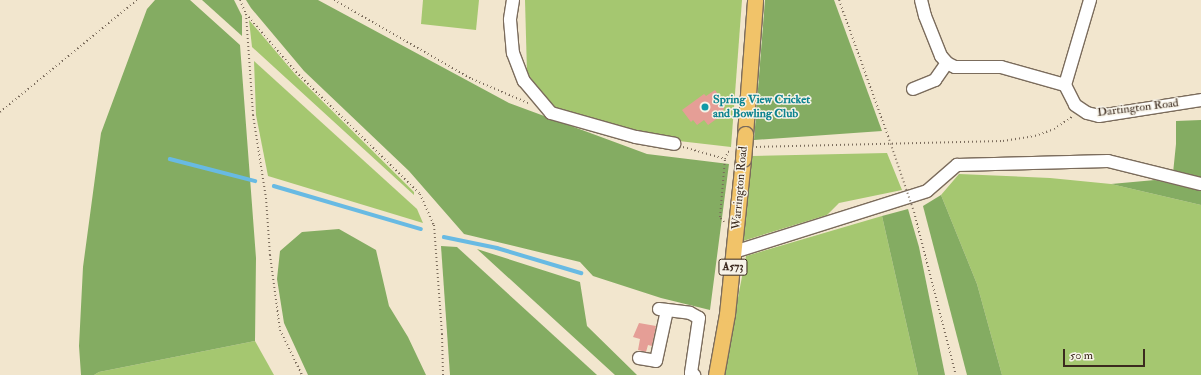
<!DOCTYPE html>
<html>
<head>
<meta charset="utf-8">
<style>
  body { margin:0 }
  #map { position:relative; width:1201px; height:375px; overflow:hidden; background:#f2e6ce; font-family:"IM FELL Double Pica",serif }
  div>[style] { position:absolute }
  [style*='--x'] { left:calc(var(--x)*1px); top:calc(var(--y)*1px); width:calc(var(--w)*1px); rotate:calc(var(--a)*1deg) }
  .green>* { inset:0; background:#a5c770 }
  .forest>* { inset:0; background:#84ac62 }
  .stream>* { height:3.5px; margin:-1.75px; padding:0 1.75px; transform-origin:1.75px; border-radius:1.75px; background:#68bae3 }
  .building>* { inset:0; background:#e59e96 }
  .path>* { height:2px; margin-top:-1px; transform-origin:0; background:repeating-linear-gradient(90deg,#7b6c5c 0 1px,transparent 0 4px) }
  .roads { filter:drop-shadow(1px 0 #7b6c5c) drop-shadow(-1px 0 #7b6c5c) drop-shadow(0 1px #7b6c5c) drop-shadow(0 -1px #7b6c5c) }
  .minor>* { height:12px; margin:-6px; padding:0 6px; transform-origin:6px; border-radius:6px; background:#fff }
  .major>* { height:15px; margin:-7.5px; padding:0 7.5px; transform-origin:7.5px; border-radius:7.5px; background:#f1c369 }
  .path-bridge>* { height:2px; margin-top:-1px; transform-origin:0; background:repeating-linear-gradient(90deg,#7b6c5c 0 1px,transparent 0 4px) }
  .bridges { filter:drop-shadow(1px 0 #7b6c5c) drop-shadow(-1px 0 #7b6c5c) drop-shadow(0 1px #7b6c5c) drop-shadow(0 -1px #7b6c5c) }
  .major-bridge>* { height:15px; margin:-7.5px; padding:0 7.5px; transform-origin:7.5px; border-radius:7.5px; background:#f1c369 }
  .dots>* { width:11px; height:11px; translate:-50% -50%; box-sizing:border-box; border:2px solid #f7f3e8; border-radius:50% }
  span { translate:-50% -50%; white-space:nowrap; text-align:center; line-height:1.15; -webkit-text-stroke:3px #f7f3e8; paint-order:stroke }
  .shield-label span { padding:1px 3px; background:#f7f3e8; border:1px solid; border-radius:3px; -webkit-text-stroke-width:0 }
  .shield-label { font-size:11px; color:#3b2a1e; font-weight:700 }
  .culture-label { font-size:12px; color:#0d838f; font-weight:700 }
  .left { translate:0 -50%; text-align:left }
  .street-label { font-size:12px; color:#3b2a1e }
  .scale { position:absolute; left:1063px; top:349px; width:82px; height:18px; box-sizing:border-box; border:2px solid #3b2a1e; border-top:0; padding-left:5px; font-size:12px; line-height:14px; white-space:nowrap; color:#3b2a1e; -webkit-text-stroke:3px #f7f3e8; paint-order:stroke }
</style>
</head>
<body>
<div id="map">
  <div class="green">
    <i style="clip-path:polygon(423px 0,479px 0,476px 30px,421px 24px)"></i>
    <i style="clip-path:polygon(525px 0,742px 0,731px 147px,644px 137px,556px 112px,527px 73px)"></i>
    <i style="clip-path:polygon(249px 20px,295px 74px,414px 192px,414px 195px,252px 47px)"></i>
    <i style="clip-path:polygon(254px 61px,417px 209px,423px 223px,268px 176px,256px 115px)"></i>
    <i style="clip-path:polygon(887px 153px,902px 190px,839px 203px,827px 215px,743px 241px,752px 156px)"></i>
    <i style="clip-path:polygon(959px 174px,1050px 178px,1111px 184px,1201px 205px,1201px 375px,1002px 375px,977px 284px,941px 195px)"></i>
    <i style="clip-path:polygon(882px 216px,918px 375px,723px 375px,746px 256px)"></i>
    <i style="clip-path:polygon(255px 341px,274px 375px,94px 375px,99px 372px)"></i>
  </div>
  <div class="forest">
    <i style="clip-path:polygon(155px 0,190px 0,240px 45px,256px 258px,255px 341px,99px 372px,94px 375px,81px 375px,79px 346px,83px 267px,101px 133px,147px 9px)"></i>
    <i style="clip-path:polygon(202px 0,234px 0,242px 16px,242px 36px)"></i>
    <i style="clip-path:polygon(246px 0,318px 0,509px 103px,647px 154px,729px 164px,710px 310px,661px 298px,593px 276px,580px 262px,464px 234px,409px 171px,304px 71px,251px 8px)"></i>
    <i style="clip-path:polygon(765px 0,834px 0,882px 131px,754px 140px)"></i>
    <i style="clip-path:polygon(1201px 120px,1201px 179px,1173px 173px,1176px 144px,1176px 121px)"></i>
    <i style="clip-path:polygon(1155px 180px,1201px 191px,1201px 205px,1111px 184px)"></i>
    <i style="clip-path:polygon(941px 195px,977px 284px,1002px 375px,967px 375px,923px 206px)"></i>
    <i style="clip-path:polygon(908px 209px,919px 247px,945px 375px,918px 375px,882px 216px)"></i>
    <i style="clip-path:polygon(339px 229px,376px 250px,389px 306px,408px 337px,426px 375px,308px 375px,284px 323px,277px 279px,280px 251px,302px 232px)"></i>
    <i style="clip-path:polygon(441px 246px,457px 247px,597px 375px,450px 375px)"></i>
    <i style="clip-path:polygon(477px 249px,580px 282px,587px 326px,637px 375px,615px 375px)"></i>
  </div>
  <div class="stream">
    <i style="--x:170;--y:159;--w:88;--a:14.5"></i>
    <i style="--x:274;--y:186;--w:153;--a:16.3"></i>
    <i style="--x:444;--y:237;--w:54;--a:11.7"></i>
    <i style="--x:497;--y:248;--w:88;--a:16.6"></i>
  </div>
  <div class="building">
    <i style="clip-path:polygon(715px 90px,725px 104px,722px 115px,708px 125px,704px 120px,697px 125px,693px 120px,691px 122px,682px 110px,704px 94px,706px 96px)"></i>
    <i style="clip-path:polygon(639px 323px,656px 326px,652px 346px,648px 345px,646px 352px,638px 350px,640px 339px,633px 337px)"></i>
  </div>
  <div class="path">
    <i style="--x:240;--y:0;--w:15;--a:67"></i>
    <i style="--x:246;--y:14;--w:77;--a:49.2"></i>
    <i style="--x:296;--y:72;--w:174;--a:44.5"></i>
    <i style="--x:420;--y:194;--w:34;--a:66"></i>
    <i style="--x:434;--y:225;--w:109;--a:85.8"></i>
    <i style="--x:442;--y:334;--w:41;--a:88.6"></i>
    <i style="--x:334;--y:0;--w:159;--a:29.8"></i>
    <i style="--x:472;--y:79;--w:61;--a:23.2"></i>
    <i style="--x:839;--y:0;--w:145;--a:70.2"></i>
    <i style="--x:246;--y:14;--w:101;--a:86"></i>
    <i style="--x:253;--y:115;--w:84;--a:81.1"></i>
    <i style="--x:266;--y:198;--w:57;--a:86"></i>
    <i style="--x:270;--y:255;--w:76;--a:82.4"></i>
    <i style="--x:280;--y:330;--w:50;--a:63.9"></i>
    <i style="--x:0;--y:112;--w:177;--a:-39.3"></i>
    <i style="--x:683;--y:147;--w:44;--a:15.9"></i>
    <i style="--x:756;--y:147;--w:247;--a:-1.4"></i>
    <i style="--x:1003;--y:141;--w:32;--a:-9"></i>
    <i style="--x:1035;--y:136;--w:20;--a:-20"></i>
    <i style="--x:1054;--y:129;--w:22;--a:-34"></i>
    <i style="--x:914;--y:212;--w:168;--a:75.6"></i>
    <i style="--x:724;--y:222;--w:6;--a:-129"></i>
    <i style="--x:720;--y:217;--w:58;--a:-85.1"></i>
    <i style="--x:725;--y:159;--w:8;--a:-67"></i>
    <i style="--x:728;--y:152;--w:4;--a:-14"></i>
  </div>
  <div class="roads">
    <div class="minor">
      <i style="--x:513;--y:0;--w:20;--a:99"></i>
      <i style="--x:510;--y:20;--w:33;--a:85"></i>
      <i style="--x:513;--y:53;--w:30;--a:69"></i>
      <i style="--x:524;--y:81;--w:42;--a:49.8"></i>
      <i style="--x:551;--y:113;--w:88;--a:15.8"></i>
      <i style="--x:636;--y:137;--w:39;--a:10"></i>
      <i style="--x:921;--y:0;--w:16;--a:76"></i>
      <i style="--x:925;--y:16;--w:43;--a:68.2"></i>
      <i style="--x:941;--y:56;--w:9;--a:49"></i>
      <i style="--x:947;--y:63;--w:9;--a:27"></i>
      <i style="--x:955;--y:67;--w:46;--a:0"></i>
      <i style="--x:1001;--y:67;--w:66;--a:15.7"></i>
      <i style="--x:1065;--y:85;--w:22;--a:63"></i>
      <i style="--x:1075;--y:105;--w:14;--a:34"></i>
      <i style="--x:1087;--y:113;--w:12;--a:14"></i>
      <i style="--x:1099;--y:116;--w:103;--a:-8.9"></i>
      <i style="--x:1065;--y:85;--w:89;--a:-73.6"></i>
      <i style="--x:913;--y:89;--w:24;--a:-22"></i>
      <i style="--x:935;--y:80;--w:21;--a:-55"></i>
      <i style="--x:734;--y:252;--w:202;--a:-17.5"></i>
      <i style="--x:927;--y:191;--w:40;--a:-41"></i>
      <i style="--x:957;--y:165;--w:151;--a:-1.5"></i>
      <i style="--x:1108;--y:161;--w:96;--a:13.9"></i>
      <i style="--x:659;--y:309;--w:31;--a:7"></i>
      <i style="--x:690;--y:313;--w:10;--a:29"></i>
      <i style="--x:699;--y:318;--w:56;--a:98.3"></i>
      <i style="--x:691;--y:373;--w:4;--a:34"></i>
      <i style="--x:639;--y:358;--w:17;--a:10"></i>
      <i style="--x:656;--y:361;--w:52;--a:-77.8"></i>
    </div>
    <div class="major">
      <i style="--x:745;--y:134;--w:134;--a:-85.7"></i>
      <i style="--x:716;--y:375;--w:62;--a:-79.8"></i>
      <i style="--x:727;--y:314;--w:156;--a:-84.1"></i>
    </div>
  </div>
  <div class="path-bridge">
    <i style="--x:888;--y:136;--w:80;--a:71.1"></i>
  </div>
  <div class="bridges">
    <div class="major-bridge">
      <i style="--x:743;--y:159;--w:25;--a:-85"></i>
    </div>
  </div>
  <div class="dots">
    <i style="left:705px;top:107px;background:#0f9aa8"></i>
  </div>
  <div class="shield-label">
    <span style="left:733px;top:267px">A573</span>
  </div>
  <div class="culture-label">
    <span class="left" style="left:713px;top:107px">Spring View Cricket<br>and Bowling Club</span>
  </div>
  <div class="street-label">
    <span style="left:1138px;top:108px;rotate:-7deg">Dartington Road</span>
    <span style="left:740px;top:188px;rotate:-85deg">Warrington Road</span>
  </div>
  <div class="scale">50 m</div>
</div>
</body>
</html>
